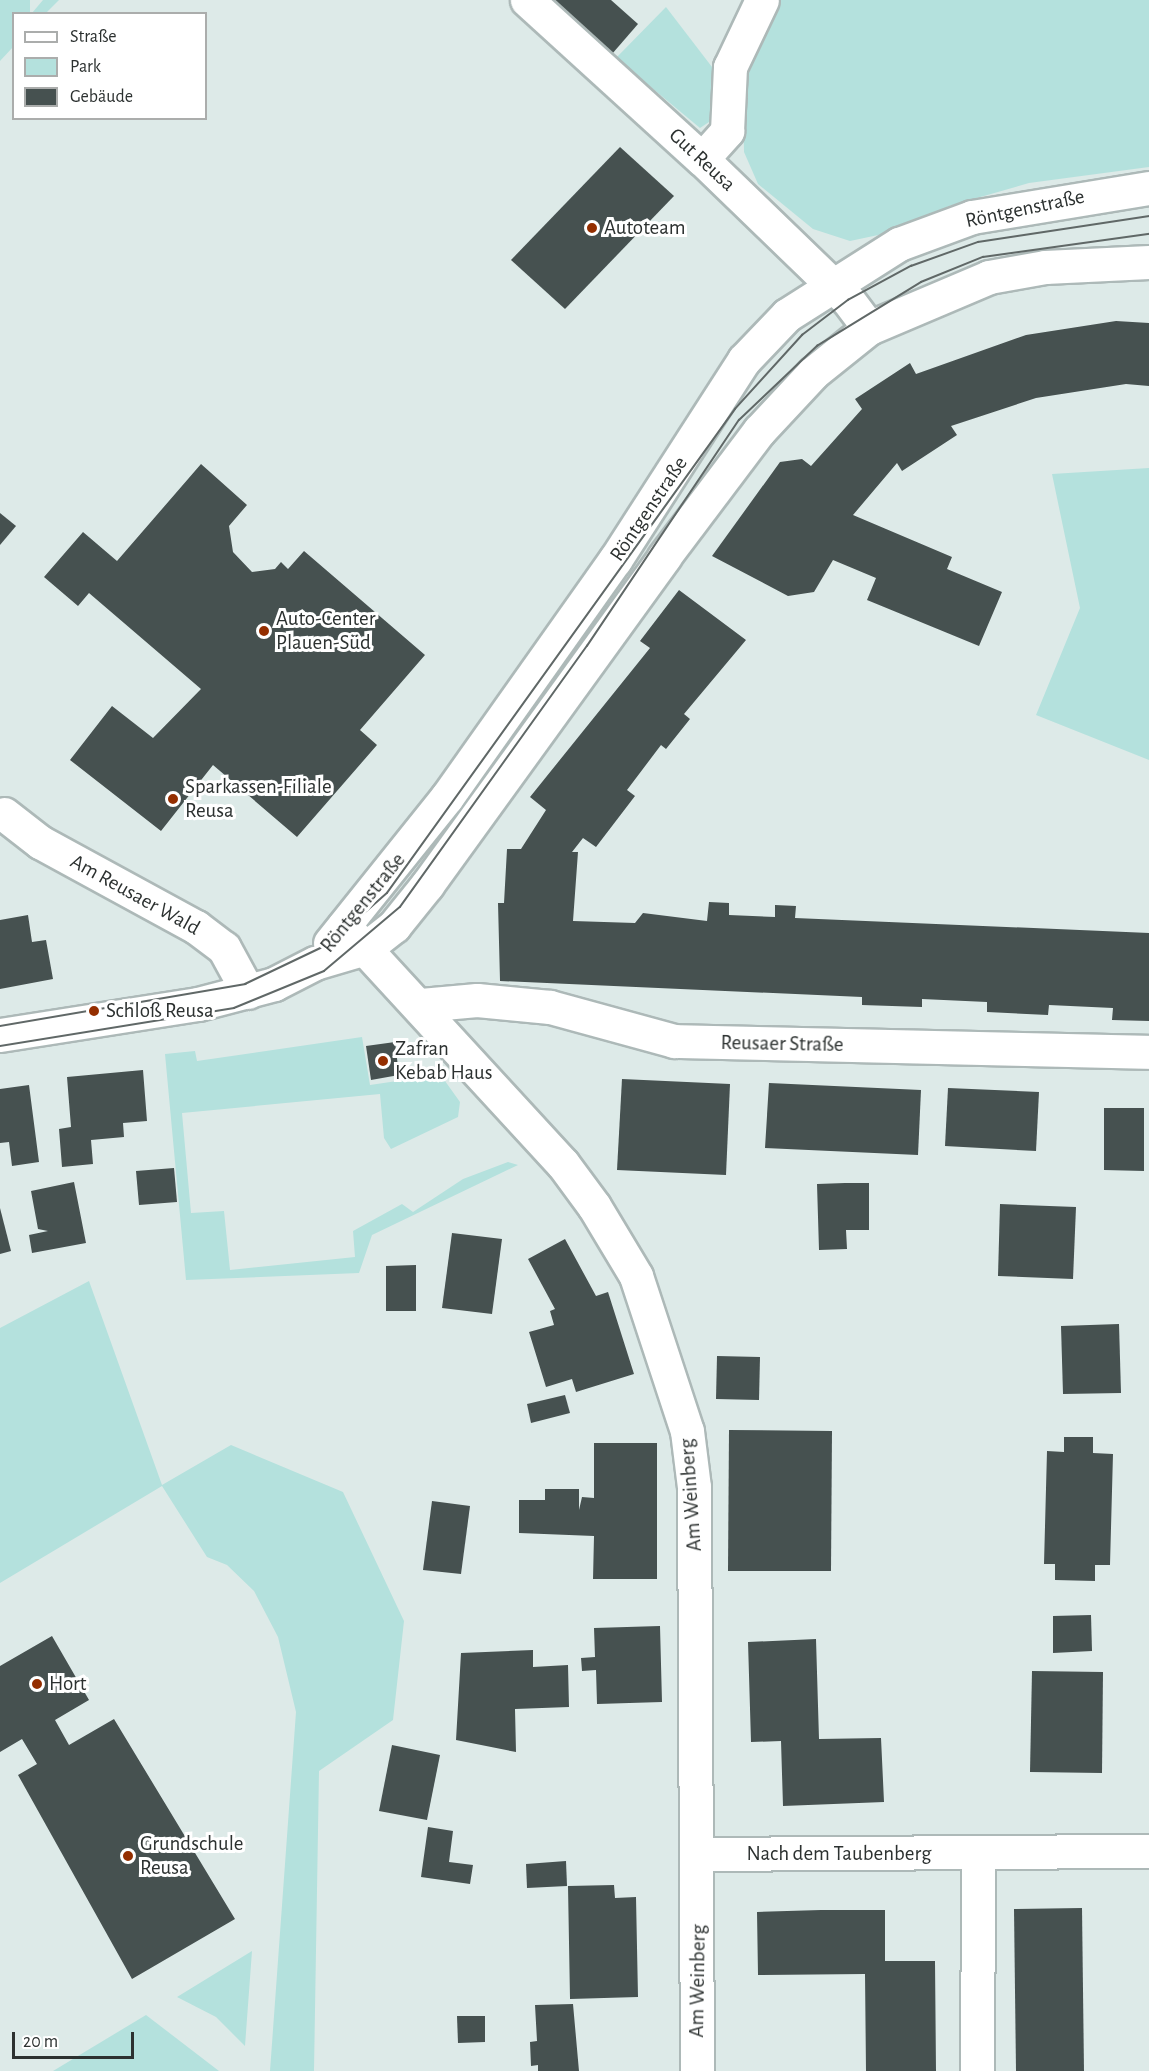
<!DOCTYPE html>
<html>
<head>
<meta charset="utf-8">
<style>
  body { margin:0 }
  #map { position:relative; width:1149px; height:2071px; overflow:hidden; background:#ddeae8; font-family:"Alegreya Sans",sans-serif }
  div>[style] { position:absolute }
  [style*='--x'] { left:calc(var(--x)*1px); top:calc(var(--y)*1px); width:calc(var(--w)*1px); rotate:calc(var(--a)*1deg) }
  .green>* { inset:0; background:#b4e1dd }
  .building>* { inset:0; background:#465150 }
  .roads { filter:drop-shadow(2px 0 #adb9b8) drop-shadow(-2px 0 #adb9b8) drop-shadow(0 2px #adb9b8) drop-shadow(0 -2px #adb9b8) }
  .minor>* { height:33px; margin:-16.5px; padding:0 16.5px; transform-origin:16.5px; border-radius:16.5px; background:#fff }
  .tram>* { height:1.5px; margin:-0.75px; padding:0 0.75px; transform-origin:0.75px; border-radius:0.75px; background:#606867 }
  .dots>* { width:16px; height:16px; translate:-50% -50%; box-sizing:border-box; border:3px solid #fff; border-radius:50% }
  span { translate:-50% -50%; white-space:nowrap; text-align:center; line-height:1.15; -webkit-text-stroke:6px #fff; paint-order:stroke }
  .street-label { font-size:21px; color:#2c3130 }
  .poi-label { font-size:21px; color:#2c3130 }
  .left { translate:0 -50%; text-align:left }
  .legend { position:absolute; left:12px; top:12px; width:195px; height:108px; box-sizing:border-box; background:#fff; border:2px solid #abadac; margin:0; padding:8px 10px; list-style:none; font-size:18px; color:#2c3130 }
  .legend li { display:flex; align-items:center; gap:12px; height:30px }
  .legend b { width:30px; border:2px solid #abadac }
  .scale { position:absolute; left:12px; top:2032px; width:122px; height:27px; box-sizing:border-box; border:3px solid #2c3130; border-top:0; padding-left:8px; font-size:18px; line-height:21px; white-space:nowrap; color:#2c3130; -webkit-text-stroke:4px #fff; paint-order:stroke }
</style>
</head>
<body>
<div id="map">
  <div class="green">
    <i style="clip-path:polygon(0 0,30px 0,30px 13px,14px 14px,13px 47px,0 61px)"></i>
    <i style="clip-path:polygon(43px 0,59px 0,46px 13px,32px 13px)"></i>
    <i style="clip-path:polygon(778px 0,1149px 0,1149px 167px,1029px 183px,949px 206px,897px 231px,850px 241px,813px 229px,758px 184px,744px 152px,743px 88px)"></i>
    <i style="clip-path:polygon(666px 7px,712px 67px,712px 120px,700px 128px,616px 58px)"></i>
    <i style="clip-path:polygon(1149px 468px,1149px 760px,1036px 715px,1080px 608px,1052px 474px)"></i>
    <i style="clip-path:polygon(362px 1037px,370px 1085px,431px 1076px,445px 1081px,460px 1102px,458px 1117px,391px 1149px,384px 1138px,380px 1094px,182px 1113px,191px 1213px,224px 1211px,230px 1270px,355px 1257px,353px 1231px,402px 1204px,413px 1212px,463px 1179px,508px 1162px,518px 1165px,372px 1235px,359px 1273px,186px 1280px,165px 1054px,195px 1051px,197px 1061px)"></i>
    <i style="clip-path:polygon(89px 1281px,162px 1485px,231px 1445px,343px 1492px,404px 1621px,393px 1720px,319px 1771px,314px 2071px,270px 2071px,296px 1712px,278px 1637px,254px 1591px,227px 1565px,207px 1557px,162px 1486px,0 1583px,0 1328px)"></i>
    <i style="clip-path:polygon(252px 1951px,245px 2046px,216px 2017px,177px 1997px)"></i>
    <i style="clip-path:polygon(146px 2015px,219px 2071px,53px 2071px)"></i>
  </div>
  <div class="building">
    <i style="clip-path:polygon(551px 0,611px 0,638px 24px,612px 54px)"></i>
    <i style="clip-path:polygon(620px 147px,674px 196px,565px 309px,511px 260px)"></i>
    <i style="clip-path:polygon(1116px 321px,1149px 323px,1149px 386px,1126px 384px,1036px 398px,951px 426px,957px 435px,902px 471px,897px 463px,853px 515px,952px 557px,947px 569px,1002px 592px,979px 646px,867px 600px,876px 578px,833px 560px,814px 592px,788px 596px,712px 556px,780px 462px,802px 459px,811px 466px,862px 409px,855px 399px,910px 363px,916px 374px,1026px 335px)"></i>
    <i style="clip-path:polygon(201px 464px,247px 505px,229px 526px,233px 552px,252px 572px,275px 569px,281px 562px,288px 569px,304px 551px,425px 655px,360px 730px,377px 745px,297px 837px,213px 765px,161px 831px,70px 760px,112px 706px,153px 738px,201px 689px,89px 593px,78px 606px,44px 577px,83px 532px,117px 561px)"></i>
    <i style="clip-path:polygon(0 513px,16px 526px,0 545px)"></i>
    <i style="clip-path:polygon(679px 590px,746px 640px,684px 714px,690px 719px,666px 749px,661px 745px,627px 790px,635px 796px,596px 847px,583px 838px,572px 852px,578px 852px,573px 921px,635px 923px,643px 913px,707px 921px,709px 902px,729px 903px,729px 915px,775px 917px,775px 905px,796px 906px,795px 918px,1149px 933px,1149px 1021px,1112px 1020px,1113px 1008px,1049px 1005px,1048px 1015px,987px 1012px,987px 1002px,922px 999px,922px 1007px,862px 1005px,862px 997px,500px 981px,498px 903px,504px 903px,507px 849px,521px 849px,546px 810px,530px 797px,650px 648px,640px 641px)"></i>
    <i style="clip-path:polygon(28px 915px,32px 942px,46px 940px,53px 979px,0 989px,0 920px)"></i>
    <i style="clip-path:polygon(395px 1042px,399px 1075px,371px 1080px,366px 1046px)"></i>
    <i style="clip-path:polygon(143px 1070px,147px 1121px,123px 1123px,124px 1137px,91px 1140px,93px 1164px,62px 1167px,59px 1129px,71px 1127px,67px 1077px)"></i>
    <i style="clip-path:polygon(622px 1079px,730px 1084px,726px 1175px,617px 1170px)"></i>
    <i style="clip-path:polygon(769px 1083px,921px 1090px,918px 1155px,765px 1148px)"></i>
    <i style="clip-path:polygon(29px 1085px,39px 1162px,12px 1166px,9px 1142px,0 1143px,0 1089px)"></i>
    <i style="clip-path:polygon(948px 1088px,1039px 1092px,1036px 1151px,945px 1146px)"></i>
    <i style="clip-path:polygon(1104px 1108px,1144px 1108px,1144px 1171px,1104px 1170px)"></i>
    <i style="clip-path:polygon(174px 1168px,177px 1202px,139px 1205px,136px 1171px)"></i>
    <i style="clip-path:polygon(74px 1182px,86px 1243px,32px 1253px,29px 1235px,48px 1231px,38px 1229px,31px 1191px)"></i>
    <i style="clip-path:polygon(845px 1183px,869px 1183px,869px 1230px,846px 1230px,847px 1249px,819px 1250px,817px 1184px)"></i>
    <i style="clip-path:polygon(1000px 1204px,1076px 1207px,1073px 1279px,998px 1276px)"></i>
    <i style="clip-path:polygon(0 1208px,11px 1251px,0 1254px)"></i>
    <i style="clip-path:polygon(452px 1233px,502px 1239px,492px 1314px,442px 1308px)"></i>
    <i style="clip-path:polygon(565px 1239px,596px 1296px,608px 1292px,634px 1374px,576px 1392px,572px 1379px,546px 1387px,529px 1332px,554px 1325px,550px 1311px,555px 1309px,528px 1259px)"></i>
    <i style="clip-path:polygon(416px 1265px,416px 1311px,386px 1311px,386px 1266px)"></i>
    <i style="clip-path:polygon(1119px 1324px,1121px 1393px,1063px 1394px,1061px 1326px)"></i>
    <i style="clip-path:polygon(717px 1356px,760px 1357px,759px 1400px,716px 1399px)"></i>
    <i style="clip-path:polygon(565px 1395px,570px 1413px,531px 1423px,527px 1404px)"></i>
    <i style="clip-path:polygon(729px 1430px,832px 1431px,831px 1571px,728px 1571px)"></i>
    <i style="clip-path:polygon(1064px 1437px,1093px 1437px,1093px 1453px,1113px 1454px,1110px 1565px,1095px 1565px,1095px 1581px,1055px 1580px,1055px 1564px,1044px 1564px,1047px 1451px,1064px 1452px)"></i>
    <i style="clip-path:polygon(594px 1443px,657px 1443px,657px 1579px,593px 1579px,594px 1536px,519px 1533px,519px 1500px,545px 1500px,545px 1489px,579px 1489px,579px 1510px,582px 1497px,594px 1498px)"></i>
    <i style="clip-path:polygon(432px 1501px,470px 1506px,461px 1574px,423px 1570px)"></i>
    <i style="clip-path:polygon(1091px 1615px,1092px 1651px,1053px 1653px,1053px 1616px)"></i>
    <i style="clip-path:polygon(660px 1626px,662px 1702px,597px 1704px,596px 1670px,582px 1671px,581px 1658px,595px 1657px,594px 1628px)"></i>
    <i style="clip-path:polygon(52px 1636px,89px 1700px,55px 1720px,69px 1745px,114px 1719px,235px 1919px,132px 1979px,18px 1775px,37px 1764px,22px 1739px,0 1752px,0 1666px)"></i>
    <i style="clip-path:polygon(816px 1639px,819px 1739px,881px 1738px,884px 1802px,783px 1806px,781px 1741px,751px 1742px,748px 1642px)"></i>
    <i style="clip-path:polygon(533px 1650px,533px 1667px,568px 1665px,569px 1707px,515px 1709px,516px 1752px,456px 1740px,461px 1653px)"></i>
    <i style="clip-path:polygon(1032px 1671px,1103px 1672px,1102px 1773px,1030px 1772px)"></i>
    <i style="clip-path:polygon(392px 1745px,440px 1755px,427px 1820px,379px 1811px)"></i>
    <i style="clip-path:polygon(428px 1827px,453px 1831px,449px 1862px,473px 1865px,470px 1884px,421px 1877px)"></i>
    <i style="clip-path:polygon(566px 1861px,567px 1886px,527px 1888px,526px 1864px)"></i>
    <i style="clip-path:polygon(614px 1885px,615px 1898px,636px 1897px,638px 1997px,570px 1999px,568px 1886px)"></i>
    <i style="clip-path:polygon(1082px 1908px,1084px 2071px,1016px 2071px,1014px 1909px)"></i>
    <i style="clip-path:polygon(821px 1910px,885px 1910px,885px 1961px,935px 1961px,936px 2071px,866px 2071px,865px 1974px,758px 1975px,757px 1912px)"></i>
    <i style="clip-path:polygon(573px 2004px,579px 2071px,538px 2071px,538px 2065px,531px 2066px,530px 2042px,537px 2041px,535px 2005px)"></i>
    <i style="clip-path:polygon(457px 2016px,485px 2016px,485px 2042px,458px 2043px)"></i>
  </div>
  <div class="roads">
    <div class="minor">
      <i style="--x:527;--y:0;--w:236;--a:42.3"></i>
      <i style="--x:702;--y:159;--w:203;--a:44"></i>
      <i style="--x:848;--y:300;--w:35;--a:53"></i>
      <i style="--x:702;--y:159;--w:38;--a:-48"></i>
      <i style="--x:727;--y:131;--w:64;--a:-87.3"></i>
      <i style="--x:730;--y:67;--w:74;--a:-64.5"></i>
      <i style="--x:4;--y:814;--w:46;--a:37.9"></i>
      <i style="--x:40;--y:842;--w:178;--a:28.6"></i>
      <i style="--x:196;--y:927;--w:35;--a:37"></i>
      <i style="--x:224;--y:948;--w:50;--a:61.4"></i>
      <i style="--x:344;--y:926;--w:323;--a:47.4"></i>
      <i style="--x:563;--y:1164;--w:52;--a:53.6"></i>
      <i style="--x:594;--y:1206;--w:82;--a:59"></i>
      <i style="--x:636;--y:1276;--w:163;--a:71.8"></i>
      <i style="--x:687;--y:1431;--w:56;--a:82.9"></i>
      <i style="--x:694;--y:1487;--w:584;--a:89.71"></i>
      <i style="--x:330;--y:943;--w:187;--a:-51.3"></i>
      <i style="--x:447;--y:797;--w:291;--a:-54.7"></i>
      <i style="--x:615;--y:560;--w:238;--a:-57.2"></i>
      <i style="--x:744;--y:360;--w:62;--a:-46.3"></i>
      <i style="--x:787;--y:315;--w:133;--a:-32.4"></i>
      <i style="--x:899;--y:244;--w:78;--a:-20.3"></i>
      <i style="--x:972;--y:217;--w:179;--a:-9.3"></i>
      <i style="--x:421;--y:1005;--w:56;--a:-5.1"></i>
      <i style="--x:477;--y:1000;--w:73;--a:5.5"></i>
      <i style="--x:550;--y:1007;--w:129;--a:15.3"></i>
      <i style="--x:674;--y:1041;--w:475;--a:1.3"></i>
      <i style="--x:0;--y:1035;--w:200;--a:-8.9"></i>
      <i style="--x:198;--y:1004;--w:79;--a:-14.7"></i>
      <i style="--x:274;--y:984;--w:46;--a:-27.1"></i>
      <i style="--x:315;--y:963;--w:53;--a:-16.4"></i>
      <i style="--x:366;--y:948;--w:36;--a:-38"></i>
      <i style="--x:394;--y:926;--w:53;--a:-51.2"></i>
      <i style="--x:427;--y:885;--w:405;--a:-54.1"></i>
      <i style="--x:664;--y:557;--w:158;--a:-53"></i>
      <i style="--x:759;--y:431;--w:79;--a:-47"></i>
      <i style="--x:813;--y:373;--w:72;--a:-38.8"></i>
      <i style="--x:869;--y:328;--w:130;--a:-23"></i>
      <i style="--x:989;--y:277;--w:57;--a:-10.1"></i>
      <i style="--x:1045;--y:267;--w:104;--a:-2.8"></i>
      <i style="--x:700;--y:1854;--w:449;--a:-0.4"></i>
      <i style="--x:977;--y:2071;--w:217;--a:-89.7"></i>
    </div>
  </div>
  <div class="tram">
    <i style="--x:0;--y:1026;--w:249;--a:-9.7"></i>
    <i style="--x:245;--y:984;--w:93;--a:-25.5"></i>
    <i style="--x:329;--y:944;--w:77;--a:-41.3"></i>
    <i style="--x:387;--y:893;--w:596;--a:-54.28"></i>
    <i style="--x:735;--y:409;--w:100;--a:-47.8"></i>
    <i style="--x:802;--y:335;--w:58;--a:-37.3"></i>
    <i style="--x:848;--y:300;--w:72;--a:-28.4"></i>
    <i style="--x:911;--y:266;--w:71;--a:-19.7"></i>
    <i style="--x:978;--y:242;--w:173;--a:-8.6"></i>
    <i style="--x:0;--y:1046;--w:237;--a:-9.2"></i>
    <i style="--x:234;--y:1008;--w:97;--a:-22.3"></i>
    <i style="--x:324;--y:971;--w:99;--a:-40.1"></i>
    <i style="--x:400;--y:907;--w:321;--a:-54.4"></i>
    <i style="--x:587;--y:646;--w:272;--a:-56.1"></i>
    <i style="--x:739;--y:420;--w:108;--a:-43.5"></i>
    <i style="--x:817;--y:346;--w:122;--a:-31.6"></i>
    <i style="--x:921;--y:282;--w:67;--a:-22"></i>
    <i style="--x:983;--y:257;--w:168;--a:-7.9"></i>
  </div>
  <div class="dots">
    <i style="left:592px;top:228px;background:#942e00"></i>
    <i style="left:264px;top:631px;background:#942e00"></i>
    <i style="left:173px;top:799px;background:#942e00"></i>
    <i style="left:94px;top:1011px;background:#942e00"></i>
    <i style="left:383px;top:1061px;background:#942e00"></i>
    <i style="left:37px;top:1684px;background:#942e00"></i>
    <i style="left:128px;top:1856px;background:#942e00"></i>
  </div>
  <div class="street-label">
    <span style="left:702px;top:160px;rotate:43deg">Gut Reusa</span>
    <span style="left:1025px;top:209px;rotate:-12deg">Röntgenstraße</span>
    <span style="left:649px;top:509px;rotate:-56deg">Röntgenstraße</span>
    <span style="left:135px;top:895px;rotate:29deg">Am Reusaer Wald</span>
    <span style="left:363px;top:903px;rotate:-51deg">Röntgenstraße</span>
    <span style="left:782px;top:1044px;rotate:1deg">Reusaer Straße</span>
    <span style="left:691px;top:1495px;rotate:-94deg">Am Weinberg</span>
    <span style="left:839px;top:1854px">Nach dem Taubenberg</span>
    <span style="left:698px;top:1981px;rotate:-89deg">Am Weinberg</span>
  </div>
  <div class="poi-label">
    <span class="left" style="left:604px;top:228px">Autoteam</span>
    <span class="left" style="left:276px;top:631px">Auto-Center<br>Plauen-Süd</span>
    <span class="left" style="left:185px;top:799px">Sparkassen-Filiale<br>Reusa</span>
    <span class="left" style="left:106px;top:1011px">Schloß Reusa</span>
    <span class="left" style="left:395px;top:1061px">Zafran<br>Kebab Haus</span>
    <span class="left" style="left:49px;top:1684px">Hort</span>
    <span class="left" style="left:140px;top:1856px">Grundschule<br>Reusa</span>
  </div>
  <ul class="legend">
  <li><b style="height:8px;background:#fff"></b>Straße</li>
  <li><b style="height:16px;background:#b4e1dd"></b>Park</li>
  <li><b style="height:16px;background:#465150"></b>Gebäude</li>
  </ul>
  <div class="scale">20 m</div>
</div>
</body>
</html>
